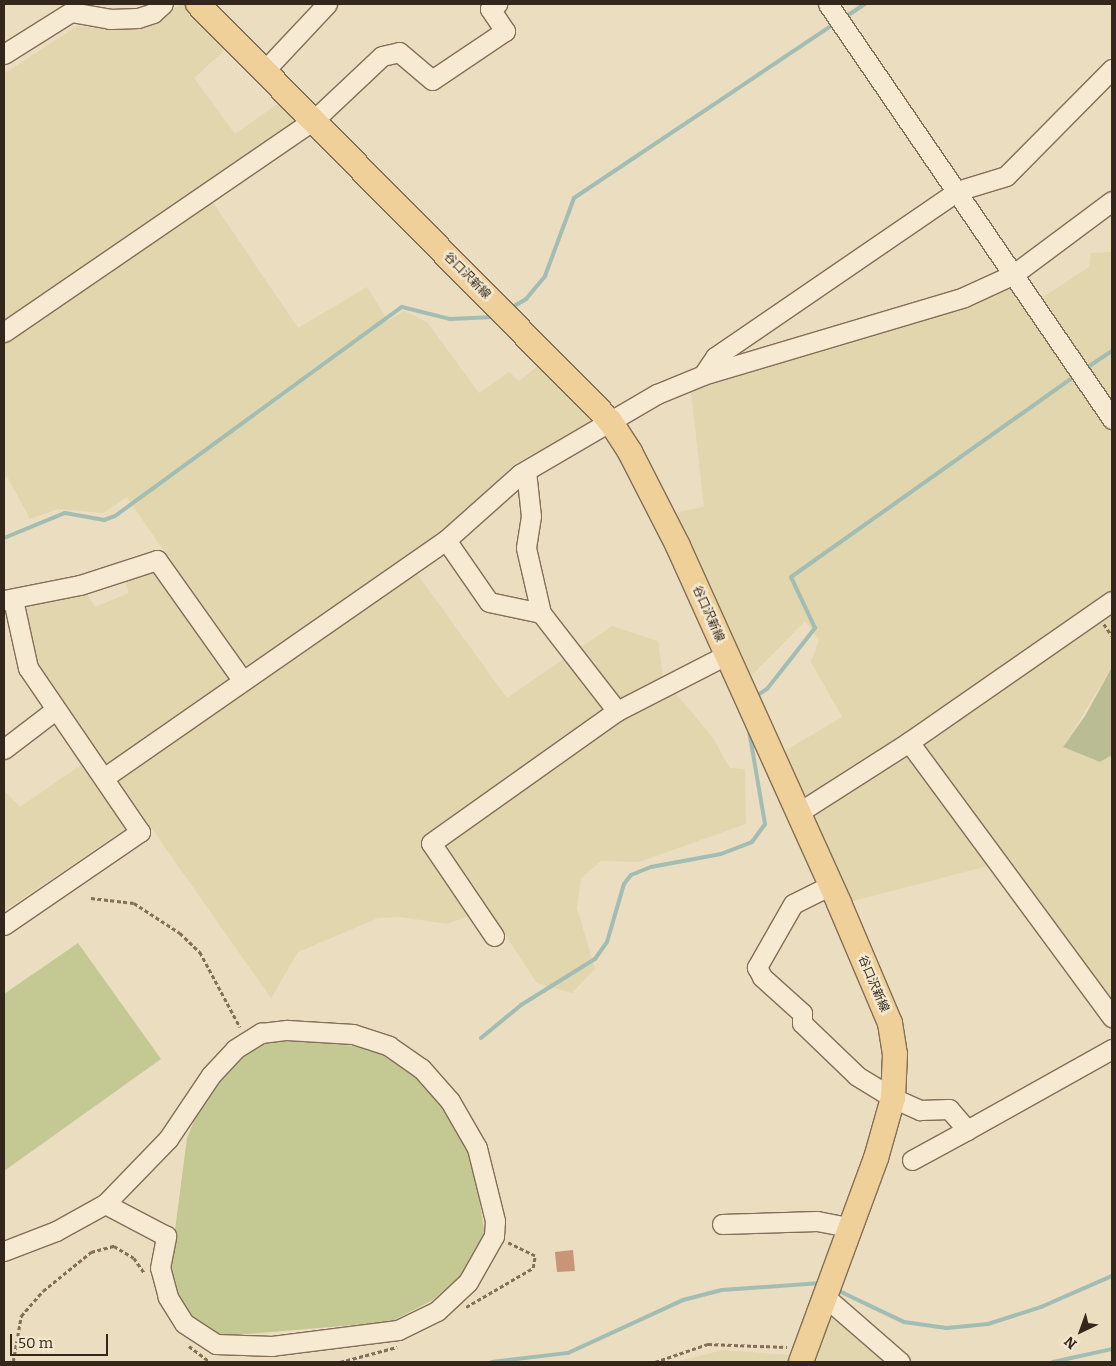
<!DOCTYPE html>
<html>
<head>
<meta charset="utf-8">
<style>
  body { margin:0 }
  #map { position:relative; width:1116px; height:1366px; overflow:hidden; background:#ebddbf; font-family:Bitter,"Noto Sans JP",serif }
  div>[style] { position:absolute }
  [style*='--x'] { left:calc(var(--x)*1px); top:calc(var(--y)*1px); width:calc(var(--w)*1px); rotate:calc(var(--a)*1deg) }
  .farmland>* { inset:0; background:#e1d6ad }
  .green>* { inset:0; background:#c4c994 }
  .cemetery>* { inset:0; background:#babd93 }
  .stream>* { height:4px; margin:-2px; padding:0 2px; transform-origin:2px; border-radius:2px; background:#a2bdb4 }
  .building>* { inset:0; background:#c89576 }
  .path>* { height:2.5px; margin-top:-1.25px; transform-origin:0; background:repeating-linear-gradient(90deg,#836e58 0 4px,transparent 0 6.5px) }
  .roads { filter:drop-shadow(1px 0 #836e58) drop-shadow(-1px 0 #836e58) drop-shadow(0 1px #836e58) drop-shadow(0 -1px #836e58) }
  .minor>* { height:19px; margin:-9.5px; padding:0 9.5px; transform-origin:9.5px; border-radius:9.5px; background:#f7ead2 }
  .major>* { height:24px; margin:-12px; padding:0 12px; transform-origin:12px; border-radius:12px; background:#eed098 }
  span { translate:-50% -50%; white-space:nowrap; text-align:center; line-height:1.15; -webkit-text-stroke:5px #f3e7ce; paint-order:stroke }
  .street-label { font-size:12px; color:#33271c }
  .frame { position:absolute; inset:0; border:5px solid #33271c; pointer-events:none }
  .north { position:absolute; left:1056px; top:1306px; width:50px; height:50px; -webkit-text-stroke:4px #f3e7ce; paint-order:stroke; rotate:222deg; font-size:14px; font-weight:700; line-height:20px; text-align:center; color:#33271c }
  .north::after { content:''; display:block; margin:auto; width:18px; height:22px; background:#33271c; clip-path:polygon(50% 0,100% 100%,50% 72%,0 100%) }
  .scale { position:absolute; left:10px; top:1334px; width:98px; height:22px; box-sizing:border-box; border:2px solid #33271c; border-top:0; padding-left:6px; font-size:15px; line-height:18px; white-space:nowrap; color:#33271c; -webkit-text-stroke:4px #f3e7ce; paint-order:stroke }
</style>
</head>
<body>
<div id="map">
  <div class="farmland">
    <i style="clip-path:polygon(180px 4px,185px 4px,228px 47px,194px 78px,235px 134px,283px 100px,300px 118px,4px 321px,4px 74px,77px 26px,133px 30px,156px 21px)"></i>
    <i style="clip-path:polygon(210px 198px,298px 328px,367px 287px,388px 321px,404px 311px,427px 322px,479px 393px,509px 372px,519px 381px,543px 362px,599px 418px,515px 464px,453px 524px,253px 666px,241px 664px,127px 497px,103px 513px,58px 509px,30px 519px,7px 476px,4px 478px,4px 339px)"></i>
    <i style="clip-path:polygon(1112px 252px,1112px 402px,1040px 299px,1089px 267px,1091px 253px)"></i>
    <i style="clip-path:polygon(1011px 284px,1112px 432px,1112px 667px,1063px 747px,1100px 762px,1112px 755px,1112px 1000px,1007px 861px,849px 902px,780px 754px,842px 717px,811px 662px,819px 640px,805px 621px,750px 677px,673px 513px,704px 507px,691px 391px,916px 319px)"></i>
    <i style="clip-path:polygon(154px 567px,233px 677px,108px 767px,36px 668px,23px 606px,85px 591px,95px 607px,129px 593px,124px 578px)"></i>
    <i style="clip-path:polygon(415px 571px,507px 698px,612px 626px,658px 641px,663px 678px,713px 738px,730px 768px,745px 769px,746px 824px,639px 862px,601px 861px,581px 878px,577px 908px,595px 969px,572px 993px,537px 983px,488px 909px,447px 924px,401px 917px,378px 918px,298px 952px,271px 998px,117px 779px)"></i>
    <i style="clip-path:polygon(81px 765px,128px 827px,4px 911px,4px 790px,20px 807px)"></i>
    <i style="clip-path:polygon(827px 1309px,888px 1362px,811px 1362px)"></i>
    <i style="clip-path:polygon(723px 1350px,789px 1355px,789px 1362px,675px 1362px)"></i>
  </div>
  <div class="green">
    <i style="clip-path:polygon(78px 943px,161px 1059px,4px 1171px,4px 994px)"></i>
    <i style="clip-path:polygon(286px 1038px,378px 1049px,410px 1071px,434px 1096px,472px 1152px,485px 1236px,465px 1272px,433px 1300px,390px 1322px,224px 1336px,192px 1320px,174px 1293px,170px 1268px,187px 1138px,197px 1114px,224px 1069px,250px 1049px)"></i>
  </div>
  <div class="cemetery">
    <i style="clip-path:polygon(1112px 667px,1112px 755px,1100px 762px,1063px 747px,1085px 716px)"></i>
  </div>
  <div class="stream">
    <i style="--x:844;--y:18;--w:25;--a:-34"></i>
    <i style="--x:509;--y:309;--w:20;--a:-30"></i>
    <i style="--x:526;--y:299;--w:30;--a:-50"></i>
    <i style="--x:545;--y:276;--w:83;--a:-69.6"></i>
    <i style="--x:574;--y:198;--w:313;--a:-33.8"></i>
    <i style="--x:1085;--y:369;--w:32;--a:-34"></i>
    <i style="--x:4;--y:538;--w:66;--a:-22.3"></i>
    <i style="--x:65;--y:513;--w:40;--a:10"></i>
    <i style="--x:104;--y:520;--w:12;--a:-20"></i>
    <i style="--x:115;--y:516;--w:355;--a:-36.1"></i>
    <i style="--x:402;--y:307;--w:49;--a:14"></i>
    <i style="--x:450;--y:319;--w:44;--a:-2.6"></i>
    <i style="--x:755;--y:697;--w:14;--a:-34"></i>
    <i style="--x:767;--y:689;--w:78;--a:-51.8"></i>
    <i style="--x:815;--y:628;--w:56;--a:-115.2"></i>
    <i style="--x:791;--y:577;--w:348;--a:-35.3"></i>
    <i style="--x:481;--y:1038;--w:52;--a:-39.5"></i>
    <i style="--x:521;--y:1005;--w:87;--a:-31.9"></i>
    <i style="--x:595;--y:959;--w:21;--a:-55"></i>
    <i style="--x:607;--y:942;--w:60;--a:-73.7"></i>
    <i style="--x:624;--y:884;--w:11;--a:-52"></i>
    <i style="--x:631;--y:875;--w:22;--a:-22"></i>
    <i style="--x:651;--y:867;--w:71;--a:-10.5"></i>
    <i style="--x:721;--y:854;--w:33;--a:-21"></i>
    <i style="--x:752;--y:842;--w:22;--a:-54"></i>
    <i style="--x:765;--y:824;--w:95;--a:-99.7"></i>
    <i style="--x:837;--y:1290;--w:74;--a:25.5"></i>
    <i style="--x:904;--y:1322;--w:43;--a:7.9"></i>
    <i style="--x:947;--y:1328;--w:41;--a:-5.6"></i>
    <i style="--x:988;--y:1324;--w:56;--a:-17.8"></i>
    <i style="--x:1041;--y:1307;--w:77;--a:-23.6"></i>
    <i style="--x:492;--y:1362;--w:77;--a:-6.8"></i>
    <i style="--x:568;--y:1353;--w:127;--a:-24.7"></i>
    <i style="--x:683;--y:1300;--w:40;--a:-14.4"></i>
    <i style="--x:722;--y:1290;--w:99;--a:-4"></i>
    <i style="--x:1053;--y:1362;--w:60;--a:-12.4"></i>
  </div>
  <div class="building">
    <i style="clip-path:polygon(573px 1250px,575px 1271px,557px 1272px,555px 1252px)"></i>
  </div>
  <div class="path">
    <i style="--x:1104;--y:624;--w:14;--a:56"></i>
    <i style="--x:91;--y:898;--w:43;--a:6.6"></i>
    <i style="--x:134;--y:903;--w:55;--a:33.1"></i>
    <i style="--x:180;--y:933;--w:28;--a:44"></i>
    <i style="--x:200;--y:952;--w:85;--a:61.9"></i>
    <i style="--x:466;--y:1307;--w:78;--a:-30.2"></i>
    <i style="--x:533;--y:1268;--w:12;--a:-81"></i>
    <i style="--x:535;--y:1256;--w:30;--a:-154"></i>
    <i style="--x:189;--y:1346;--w:26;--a:37"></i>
    <i style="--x:13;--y:1362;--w:47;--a:-80.1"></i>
    <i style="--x:21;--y:1316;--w:33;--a:-49"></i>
    <i style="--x:43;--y:1291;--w:62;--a:-39.1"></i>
    <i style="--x:91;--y:1252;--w:24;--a:-15"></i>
    <i style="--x:114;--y:1246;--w:23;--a:31"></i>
    <i style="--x:134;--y:1258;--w:19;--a:55"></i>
    <i style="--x:340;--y:1362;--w:59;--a:-14.7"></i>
    <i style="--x:655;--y:1362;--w:56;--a:-18.8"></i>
    <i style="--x:708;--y:1344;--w:79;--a:2.2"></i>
  </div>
  <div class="roads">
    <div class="minor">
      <i style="--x:828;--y:4;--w:503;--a:55.61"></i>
      <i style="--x:4;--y:54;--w:79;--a:-32.1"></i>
      <i style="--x:71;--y:12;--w:40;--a:10"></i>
      <i style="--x:110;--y:19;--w:28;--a:-2"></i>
      <i style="--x:138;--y:18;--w:16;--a:-18"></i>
      <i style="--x:153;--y:13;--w:13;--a:-42"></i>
      <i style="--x:264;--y:71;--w:92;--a:-46.8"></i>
      <i style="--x:4;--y:332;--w:376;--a:-34.4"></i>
      <i style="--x:314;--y:120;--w:93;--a:-43.3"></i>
      <i style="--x:382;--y:56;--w:17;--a:-13"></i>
      <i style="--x:399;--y:52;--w:43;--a:40.3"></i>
      <i style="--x:432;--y:80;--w:88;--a:-33.9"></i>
      <i style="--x:505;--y:31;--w:27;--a:-124"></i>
      <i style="--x:490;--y:9;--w:9;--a:-36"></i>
      <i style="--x:703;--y:375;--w:22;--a:-56"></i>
      <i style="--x:715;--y:357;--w:293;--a:-34.4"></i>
      <i style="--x:957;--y:191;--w:51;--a:-17"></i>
      <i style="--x:1006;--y:176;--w:151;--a:-45.3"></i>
      <i style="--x:526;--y:471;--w:45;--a:83.7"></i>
      <i style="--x:531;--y:516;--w:32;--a:99"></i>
      <i style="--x:526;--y:548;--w:67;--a:77"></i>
      <i style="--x:446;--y:540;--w:75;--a:55.3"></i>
      <i style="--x:489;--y:602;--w:53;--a:11.9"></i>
      <i style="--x:541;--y:613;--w:124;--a:52.2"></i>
      <i style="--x:4;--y:600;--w:77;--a:-11.2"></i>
      <i style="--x:80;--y:585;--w:81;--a:-18"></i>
      <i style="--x:157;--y:560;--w:148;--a:54.6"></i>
      <i style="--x:909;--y:742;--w:342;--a:53.6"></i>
      <i style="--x:4;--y:749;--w:64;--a:-37.4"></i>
      <i style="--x:105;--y:777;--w:415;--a:-34.8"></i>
      <i style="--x:446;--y:540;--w:99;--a:-41.7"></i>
      <i style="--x:520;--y:474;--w:159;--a:-30.3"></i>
      <i style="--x:657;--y:394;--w:50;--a:-22.4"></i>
      <i style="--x:703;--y:375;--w:272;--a:-16.6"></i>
      <i style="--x:964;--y:297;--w:55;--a:-24.7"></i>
      <i style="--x:1014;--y:274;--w:122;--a:-36.7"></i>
      <i style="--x:798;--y:813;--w:132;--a:-32.6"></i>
      <i style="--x:909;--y:742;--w:247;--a:-34.8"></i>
      <i style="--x:831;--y:885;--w:42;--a:153.4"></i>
      <i style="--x:793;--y:904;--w:73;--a:119.7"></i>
      <i style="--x:757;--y:967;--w:11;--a:63"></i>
      <i style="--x:762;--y:977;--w:54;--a:42"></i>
      <i style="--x:802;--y:1013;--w:10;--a:90"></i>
      <i style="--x:802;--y:1023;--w:76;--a:43.9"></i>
      <i style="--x:857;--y:1076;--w:42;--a:31.4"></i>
      <i style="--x:893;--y:1098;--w:30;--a:24"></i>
      <i style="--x:920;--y:1110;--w:29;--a:-2"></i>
      <i style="--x:949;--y:1109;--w:28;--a:49"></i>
      <i style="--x:967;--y:1130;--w:166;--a:-29.2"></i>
      <i style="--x:4;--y:925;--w:165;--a:-34.4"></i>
      <i style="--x:140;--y:832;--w:199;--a:-124.3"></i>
      <i style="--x:28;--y:668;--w:70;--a:-102.4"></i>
      <i style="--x:494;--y:936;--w:112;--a:-124.1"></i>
      <i style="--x:431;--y:843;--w:228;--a:-35.4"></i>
      <i style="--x:617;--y:711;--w:123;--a:-27.2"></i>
      <i style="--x:287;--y:1030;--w:66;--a:3.5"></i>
      <i style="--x:353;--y:1034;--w:38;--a:18"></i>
      <i style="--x:389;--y:1046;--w:39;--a:35"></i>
      <i style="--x:421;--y:1068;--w:44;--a:48.7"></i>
      <i style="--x:450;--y:1101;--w:54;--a:60.1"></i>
      <i style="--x:477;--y:1148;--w:75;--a:76.1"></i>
      <i style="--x:495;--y:1221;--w:15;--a:94"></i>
      <i style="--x:494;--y:1236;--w:53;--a:119.5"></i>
      <i style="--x:468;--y:1282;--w:42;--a:136.9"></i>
      <i style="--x:437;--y:1311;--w:43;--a:154"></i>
      <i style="--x:398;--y:1330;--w:127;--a:172.8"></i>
      <i style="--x:272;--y:1346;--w:56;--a:-178"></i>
      <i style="--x:216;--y:1344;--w:38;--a:-147"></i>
      <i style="--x:184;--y:1323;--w:31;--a:-122"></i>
      <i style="--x:168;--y:1297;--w:30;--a:-105"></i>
      <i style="--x:160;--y:1268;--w:33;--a:-79"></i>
      <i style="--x:166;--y:1236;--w:69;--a:-152.3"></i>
      <i style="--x:105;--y:1204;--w:91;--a:-45.9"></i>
      <i style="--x:168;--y:1139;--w:77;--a:-56.1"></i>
      <i style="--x:211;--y:1075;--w:35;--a:-47"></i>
      <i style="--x:235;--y:1049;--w:31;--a:-32"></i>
      <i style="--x:261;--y:1033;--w:26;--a:-7"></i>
      <i style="--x:912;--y:1160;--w:63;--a:-28.6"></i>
      <i style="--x:722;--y:1224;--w:95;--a:-1.8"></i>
      <i style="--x:817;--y:1221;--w:33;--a:11"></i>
      <i style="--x:4;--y:1251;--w:56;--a:-21"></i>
      <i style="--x:56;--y:1231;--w:56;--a:-28.9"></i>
      <i style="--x:823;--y:1295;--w:102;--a:41"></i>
    </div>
    <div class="major">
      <i style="--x:198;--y:4;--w:586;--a:45.35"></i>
      <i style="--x:610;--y:421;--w:37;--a:57"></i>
      <i style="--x:630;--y:452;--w:106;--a:62.9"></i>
      <i style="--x:678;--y:546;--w:392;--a:65.7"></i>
      <i style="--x:839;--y:903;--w:130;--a:67"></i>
      <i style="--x:890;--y:1023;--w:31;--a:81"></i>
      <i style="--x:895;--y:1054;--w:44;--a:92.6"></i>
      <i style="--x:893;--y:1098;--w:62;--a:105.8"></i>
      <i style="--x:876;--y:1158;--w:217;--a:110.2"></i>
    </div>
  </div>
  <div class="street-label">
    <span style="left:467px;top:276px;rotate:45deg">谷口沢新線</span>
    <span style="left:708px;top:614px;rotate:66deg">谷口沢新線</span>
    <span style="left:873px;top:984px;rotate:67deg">谷口沢新線</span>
  </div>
  <div class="frame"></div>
  <div class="north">N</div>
  <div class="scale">50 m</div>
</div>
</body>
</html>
